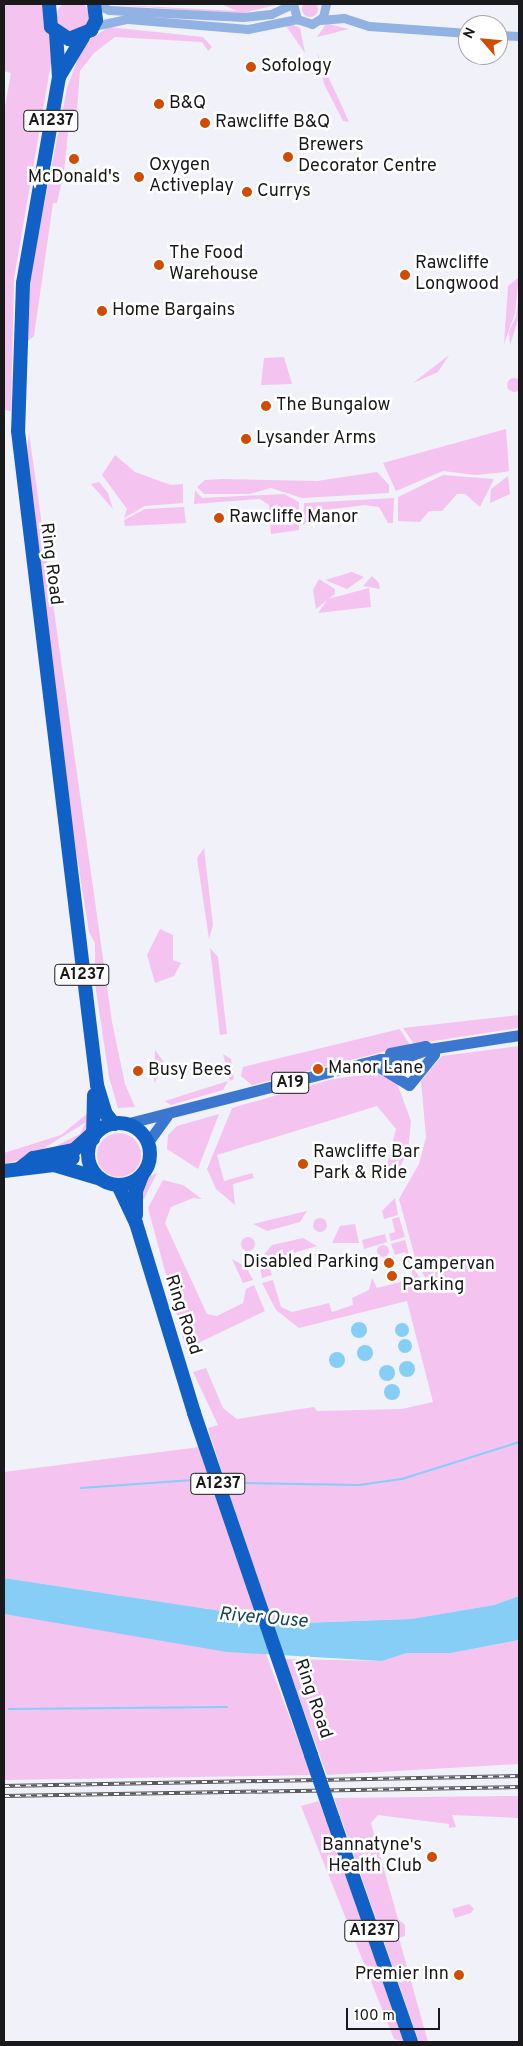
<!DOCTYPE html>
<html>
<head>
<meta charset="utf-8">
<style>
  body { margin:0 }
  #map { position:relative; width:523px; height:2046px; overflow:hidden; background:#f0f1f9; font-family:Overpass,sans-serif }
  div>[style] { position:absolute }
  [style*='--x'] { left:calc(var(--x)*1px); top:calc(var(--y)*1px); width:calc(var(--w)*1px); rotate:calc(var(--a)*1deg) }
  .green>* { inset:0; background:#f5c3f0 }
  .round { border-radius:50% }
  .water>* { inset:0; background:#86cef6 }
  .stream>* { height:2px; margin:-1px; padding:0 1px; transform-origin:1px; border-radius:1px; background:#86cef6 }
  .minor>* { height:9px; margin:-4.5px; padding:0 4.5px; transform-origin:4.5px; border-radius:4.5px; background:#91b2e2 }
  .major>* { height:11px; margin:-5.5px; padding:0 5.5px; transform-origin:5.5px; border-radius:5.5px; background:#3b77ce }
  .highway>* { height:14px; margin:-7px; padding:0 7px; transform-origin:7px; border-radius:7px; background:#1160c6 }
  .highway>.ring { margin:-7px; padding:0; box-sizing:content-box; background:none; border:14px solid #1160c6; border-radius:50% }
  .rail>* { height:4px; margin-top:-2px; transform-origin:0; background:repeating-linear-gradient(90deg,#fff 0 5.5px,#58585d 0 11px); box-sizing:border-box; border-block:1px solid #58585d }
  .highway-bridge>* { height:14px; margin:-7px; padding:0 7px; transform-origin:7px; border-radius:7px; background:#1160c6 }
  .dots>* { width:14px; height:14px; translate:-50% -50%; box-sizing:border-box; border:2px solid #fff; border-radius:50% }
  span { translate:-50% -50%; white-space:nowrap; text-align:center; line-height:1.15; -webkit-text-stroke:5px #fff; paint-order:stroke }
  .shield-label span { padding:1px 4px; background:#fff; border:1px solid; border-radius:4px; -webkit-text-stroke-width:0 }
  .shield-label { font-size:16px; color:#1a1a1d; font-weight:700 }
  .poi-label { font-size:18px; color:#1a1a1d }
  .left { translate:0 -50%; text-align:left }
  .right { translate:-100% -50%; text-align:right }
  .street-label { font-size:18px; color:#1a1a1d }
  .water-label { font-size:19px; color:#1c455a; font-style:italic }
  .frame { position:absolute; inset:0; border:5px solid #1a1a1d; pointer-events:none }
  .north { position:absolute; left:458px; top:15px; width:50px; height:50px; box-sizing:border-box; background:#fff; border:1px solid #a3a3a5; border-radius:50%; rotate:297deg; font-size:14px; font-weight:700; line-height:20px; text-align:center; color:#1a1a1d }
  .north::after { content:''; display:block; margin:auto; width:18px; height:22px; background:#d04c00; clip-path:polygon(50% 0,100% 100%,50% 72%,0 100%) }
  .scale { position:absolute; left:346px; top:2008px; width:94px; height:22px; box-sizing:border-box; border:2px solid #1a1a1d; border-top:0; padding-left:6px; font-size:15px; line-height:18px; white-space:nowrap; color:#1a1a1d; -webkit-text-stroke:4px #fff; paint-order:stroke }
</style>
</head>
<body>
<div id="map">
  <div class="green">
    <i class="round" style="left:57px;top:0;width:32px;height:32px"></i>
    <i class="round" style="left:302px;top:1px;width:16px;height:16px"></i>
    <i style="clip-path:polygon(4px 4px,46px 4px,54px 46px,14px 279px,11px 411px,4px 410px,4px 112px,11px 73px,4px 71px)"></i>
    <i style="clip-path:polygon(103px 4px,237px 11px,221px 4px,280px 4px,239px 14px)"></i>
    <i style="clip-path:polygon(291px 24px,300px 28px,305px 53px,286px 26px)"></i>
    <i style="clip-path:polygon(326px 24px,328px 24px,349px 29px,317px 37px)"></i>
    <i style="clip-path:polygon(109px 27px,203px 37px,212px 47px,208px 51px,202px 42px,115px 37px,94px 53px,80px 71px,77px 110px,70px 112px,64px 172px,57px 203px,53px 203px,34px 336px,22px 346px,28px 287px,67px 88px,84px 43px)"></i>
    <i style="clip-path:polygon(317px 53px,341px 104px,349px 122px,343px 121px,324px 84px)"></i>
    <i style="clip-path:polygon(519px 277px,515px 313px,504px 344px,508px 286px)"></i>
    <i style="clip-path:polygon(519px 292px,519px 317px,510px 345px,509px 331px,516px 317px)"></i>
    <i style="clip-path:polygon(449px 355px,438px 372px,413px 383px)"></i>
    <i style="clip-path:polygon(284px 357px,292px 384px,261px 385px,264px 358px)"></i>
    <i class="round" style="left:507px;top:378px;width:14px;height:14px"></i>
    <i style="clip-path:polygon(506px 429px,509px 471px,505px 472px,476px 475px,443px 471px,396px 491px,383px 463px)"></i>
    <i style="clip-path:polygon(29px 433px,112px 1022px,125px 1084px,135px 1107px,118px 1108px,109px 1077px,95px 983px,95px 943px,89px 932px,66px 787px,27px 453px)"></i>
    <i style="clip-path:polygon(115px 455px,135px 472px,171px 485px,183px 484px,183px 503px,145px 506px,124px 518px,127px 509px,102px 475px)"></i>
    <i style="clip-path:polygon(377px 472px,389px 485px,389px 493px,302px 498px,271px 488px,249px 494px,204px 494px,197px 487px,205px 480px,223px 479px,317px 481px)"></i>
    <i style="clip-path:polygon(443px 475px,494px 479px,480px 507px,465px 494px,457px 494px,442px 511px,429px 511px,420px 522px,398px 521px,398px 497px)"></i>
    <i style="clip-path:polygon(508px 476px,510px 494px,490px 503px,491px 489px)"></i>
    <i style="clip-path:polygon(99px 482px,108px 493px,113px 509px,91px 484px)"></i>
    <i style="clip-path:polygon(195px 490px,202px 498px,284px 494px,299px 502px,299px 530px,271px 534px,269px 505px,260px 499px,194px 504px)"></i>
    <i style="clip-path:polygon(394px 498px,393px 523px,388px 523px,379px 507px,365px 505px,317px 511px,303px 525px,304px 503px)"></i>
    <i style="clip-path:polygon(184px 507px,186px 523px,125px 526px,124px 520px,145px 509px)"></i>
    <i style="clip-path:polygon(352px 572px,364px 577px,347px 589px,325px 580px)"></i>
    <i style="clip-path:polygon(372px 576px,379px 583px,380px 589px,363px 586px)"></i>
    <i style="clip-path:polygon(319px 579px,335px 589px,335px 594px,316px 609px,313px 590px)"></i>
    <i style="clip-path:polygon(369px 588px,371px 607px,318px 613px,328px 599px)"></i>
    <i style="clip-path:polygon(204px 848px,213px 925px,209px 939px,197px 858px)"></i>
    <i style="clip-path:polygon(160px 929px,173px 935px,173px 960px,181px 963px,174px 976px,155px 983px,147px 955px)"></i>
    <i style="clip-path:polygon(210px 948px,218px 957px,227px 1034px,220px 1035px)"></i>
    <i style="clip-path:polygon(519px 1015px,519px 1028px,414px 1044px,403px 1028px)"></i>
    <i style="clip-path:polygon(400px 1029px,410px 1045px,252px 1085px,241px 1076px,243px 1067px)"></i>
    <i style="clip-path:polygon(519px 1046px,519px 1596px,494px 1605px,411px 1619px,301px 1623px,4px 1578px,4px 1472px,200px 1447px,242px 1535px,208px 1428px,218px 1425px,193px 1372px,206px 1368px,223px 1408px,237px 1419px,314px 1407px,317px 1411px,402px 1409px,433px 1402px,407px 1301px,299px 1328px,276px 1310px,262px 1283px,273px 1280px,281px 1307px,292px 1312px,329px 1303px,332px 1312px,353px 1305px,352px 1298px,369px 1290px,372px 1278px,377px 1288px,412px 1279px,412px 1265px,426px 1289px,430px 1286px,416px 1261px,399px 1199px,419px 1164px,426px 1137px,421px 1081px,442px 1056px)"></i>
    <i style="clip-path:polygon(155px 1050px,166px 1065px,154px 1083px)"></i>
    <i style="clip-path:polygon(223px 1054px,231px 1059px,234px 1079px,230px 1081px)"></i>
    <i style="clip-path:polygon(377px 1073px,397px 1083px,411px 1121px,408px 1150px,395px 1179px,385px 1174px,396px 1129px,377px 1106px,217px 1155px,224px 1181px,252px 1173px,254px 1178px,233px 1184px,235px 1205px,216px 1189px,207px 1169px,232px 1108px,333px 1079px)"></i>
    <i style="clip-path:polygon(228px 1081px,223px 1090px,171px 1105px,165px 1101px)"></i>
    <i style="clip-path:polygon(88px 1113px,88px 1130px,75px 1145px,50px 1149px,80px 1134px,86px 1122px,30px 1157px,4px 1164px,4px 1153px,61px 1135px)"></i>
    <i style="clip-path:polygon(219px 1114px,198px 1169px,167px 1149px,168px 1135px,177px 1126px)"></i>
    <i class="round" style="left:97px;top:1133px;width:44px;height:44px"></i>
    <i style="clip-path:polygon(157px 1173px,144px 1199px,140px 1200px,148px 1177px)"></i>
    <i style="clip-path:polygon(163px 1180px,183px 1185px,202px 1199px,193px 1198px,171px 1207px,165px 1223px,207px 1314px,217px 1316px,243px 1303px,246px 1289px,254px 1285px,265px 1311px,186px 1349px,148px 1208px)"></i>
    <i style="clip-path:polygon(395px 1198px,398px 1215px,384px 1219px,382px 1211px)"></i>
    <i style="clip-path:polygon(307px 1211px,300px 1222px,267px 1231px,253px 1224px)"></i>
    <i style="clip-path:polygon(399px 1217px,405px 1237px,391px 1241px,389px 1234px,395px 1232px,392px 1219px)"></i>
    <i class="round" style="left:313px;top:1218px;width:14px;height:14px"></i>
    <i style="clip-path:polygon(355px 1224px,359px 1243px,332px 1243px,340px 1226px)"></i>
    <i style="clip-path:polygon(385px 1234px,387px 1242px,364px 1249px,362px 1240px)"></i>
    <i class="round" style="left:241px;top:1237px;width:14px;height:14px"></i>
    <i style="clip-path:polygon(303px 1238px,317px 1246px,276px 1258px,277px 1263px,269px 1266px,272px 1275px,262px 1278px,259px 1261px,272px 1245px)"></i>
    <i style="clip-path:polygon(405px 1240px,411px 1261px,409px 1262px,405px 1252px,395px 1255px,391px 1244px)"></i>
    <i class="round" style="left:377px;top:1245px;width:12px;height:12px"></i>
    <i style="clip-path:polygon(232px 1259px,246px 1267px,253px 1280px,243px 1283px)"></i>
    <i style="clip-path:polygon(4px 1614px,266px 1654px,311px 1775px,4px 1780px)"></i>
    <i style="clip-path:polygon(519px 1640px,519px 1764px,327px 1775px,285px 1659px,382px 1661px,407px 1653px,451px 1653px)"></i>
    <i style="clip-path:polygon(519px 1796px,519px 1818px,452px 1815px,456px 1827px,449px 1828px,449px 1824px,378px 1815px,371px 1823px,398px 1919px,405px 1925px,405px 1936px,399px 1938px,428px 2042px,419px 2042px,334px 1798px)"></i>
    <i style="clip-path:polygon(319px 1801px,405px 2042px,394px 2039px,301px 1806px)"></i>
    <i style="clip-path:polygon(469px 1904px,474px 1909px,471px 1913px,455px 1918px,452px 1909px)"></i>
  </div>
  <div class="water">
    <i class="round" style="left:351px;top:1322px;width:16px;height:16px"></i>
    <i class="round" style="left:395px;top:1323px;width:14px;height:14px"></i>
    <i class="round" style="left:398px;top:1339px;width:14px;height:14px"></i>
    <i class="round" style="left:357px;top:1345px;width:16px;height:16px"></i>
    <i class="round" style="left:329px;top:1352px;width:16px;height:16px"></i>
    <i class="round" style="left:399px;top:1361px;width:16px;height:16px"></i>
    <i class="round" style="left:379px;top:1365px;width:16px;height:16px"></i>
    <i class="round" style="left:384px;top:1384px;width:16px;height:16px"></i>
    <i style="clip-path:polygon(4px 1578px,301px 1623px,411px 1619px,494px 1605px,519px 1596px,519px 1640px,451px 1653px,407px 1653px,382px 1661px,227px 1652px,4px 1614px)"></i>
  </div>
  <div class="stream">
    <i style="--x:245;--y:1483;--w:114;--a:1"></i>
    <i style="--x:359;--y:1485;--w:43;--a:-7.9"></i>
    <i style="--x:402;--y:1479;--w:123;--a:-17.5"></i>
    <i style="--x:81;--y:1488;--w:112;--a:-4.1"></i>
    <i style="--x:9;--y:1709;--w:218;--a:-0.5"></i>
  </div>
  <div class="minor">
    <i style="--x:96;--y:4;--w:14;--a:25"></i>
    <i style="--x:109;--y:10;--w:134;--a:3"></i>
    <i style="--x:243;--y:17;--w:28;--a:-6"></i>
    <i style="--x:271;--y:14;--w:23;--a:-25"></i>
    <i style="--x:293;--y:4;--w:16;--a:75"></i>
    <i style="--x:297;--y:19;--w:16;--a:18"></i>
    <i style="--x:312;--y:24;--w:13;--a:-32"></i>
    <i style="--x:323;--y:17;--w:13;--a:-77"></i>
    <i style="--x:320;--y:20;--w:24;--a:-5"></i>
    <i style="--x:344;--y:18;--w:26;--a:18"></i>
    <i style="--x:369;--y:26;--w:99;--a:4"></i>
    <i style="--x:94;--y:26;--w:35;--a:-12"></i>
    <i style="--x:128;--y:19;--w:120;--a:4.8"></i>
    <i style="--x:248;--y:29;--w:50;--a:-11.5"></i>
    <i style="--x:498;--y:35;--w:21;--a:3"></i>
  </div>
  <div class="major">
    <i style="--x:390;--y:1053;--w:36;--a:-11"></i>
    <i style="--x:425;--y:1046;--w:5;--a:37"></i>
    <i style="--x:398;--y:1060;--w:33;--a:-20"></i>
    <i style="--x:429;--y:1049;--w:91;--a:-8.8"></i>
    <i style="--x:371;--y:1062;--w:44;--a:31.2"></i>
    <i style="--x:409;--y:1085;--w:40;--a:-51"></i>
    <i style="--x:125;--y:1124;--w:263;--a:-14.3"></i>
    <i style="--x:380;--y:1059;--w:24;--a:0"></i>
    <i style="--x:148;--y:1142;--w:32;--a:-54"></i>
  </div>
  <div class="highway">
    <i style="--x:49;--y:4;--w:23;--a:85"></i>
    <i style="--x:51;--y:27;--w:22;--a:34"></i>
    <i style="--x:69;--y:39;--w:24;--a:-22"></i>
    <i style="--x:91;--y:30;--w:11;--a:-63"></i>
    <i style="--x:96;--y:20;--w:16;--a:-97"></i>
    <i style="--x:56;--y:33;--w:44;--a:86.1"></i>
    <i style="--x:59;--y:77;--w:209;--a:99.9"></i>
    <i style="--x:23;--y:283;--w:148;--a:91.9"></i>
    <i style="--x:18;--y:431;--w:659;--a:83.11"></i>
    <i style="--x:97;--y:1085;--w:30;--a:73"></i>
    <i style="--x:106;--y:1114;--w:13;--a:51"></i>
    <i style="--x:59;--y:77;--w:47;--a:-59"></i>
    <i class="ring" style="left:88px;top:1123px;width:48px;height:48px"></i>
    <i style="--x:93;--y:1139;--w:44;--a:-88.7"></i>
    <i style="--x:54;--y:1165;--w:49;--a:16.6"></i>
    <i style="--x:19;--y:1169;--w:18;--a:-38"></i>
    <i style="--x:33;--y:1158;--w:42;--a:-11"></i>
    <i style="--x:74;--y:1150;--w:24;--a:-42"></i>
    <i style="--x:4;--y:1171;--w:50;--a:-6.8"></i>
    <i style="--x:54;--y:1165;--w:20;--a:-20"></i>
    <i style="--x:118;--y:1185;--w:42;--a:64.7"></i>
    <i style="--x:136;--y:1223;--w:199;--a:73"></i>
    <i style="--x:194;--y:1413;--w:361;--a:71.1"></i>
    <i style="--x:136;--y:1215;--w:24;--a:-90"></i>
    <i style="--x:136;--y:1191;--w:17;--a:-69"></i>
    <i style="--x:333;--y:1819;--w:236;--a:70.7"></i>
  </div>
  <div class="rail">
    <i style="--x:4;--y:1786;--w:515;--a:-1.11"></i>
    <i style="--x:4;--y:1796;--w:515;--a:-1"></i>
  </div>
  <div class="highway-bridge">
    <i style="--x:311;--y:1755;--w:68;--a:71"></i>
  </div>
  <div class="dots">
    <i style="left:251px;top:67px;background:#d04c00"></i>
    <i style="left:159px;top:104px;background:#d04c00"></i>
    <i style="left:205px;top:123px;background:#d04c00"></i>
    <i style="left:288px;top:157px;background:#d04c00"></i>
    <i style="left:74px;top:159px;background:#d04c00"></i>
    <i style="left:139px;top:177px;background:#d04c00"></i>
    <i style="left:247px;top:192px;background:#d04c00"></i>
    <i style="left:159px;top:265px;background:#d04c00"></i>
    <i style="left:405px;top:275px;background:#d04c00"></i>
    <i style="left:102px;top:311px;background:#d04c00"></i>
    <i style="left:266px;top:406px;background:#d04c00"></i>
    <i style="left:246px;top:439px;background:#d04c00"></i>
    <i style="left:219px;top:518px;background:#d04c00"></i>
    <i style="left:318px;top:1069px;background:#d04c00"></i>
    <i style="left:138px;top:1071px;background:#d04c00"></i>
    <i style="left:303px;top:1164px;background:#d04c00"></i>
    <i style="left:389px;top:1263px;background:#d04c00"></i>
    <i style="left:392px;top:1276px;background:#d04c00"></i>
    <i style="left:432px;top:1857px;background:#d04c00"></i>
    <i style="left:459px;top:1975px;background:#d04c00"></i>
  </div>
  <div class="shield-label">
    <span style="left:51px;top:121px">A1237</span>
    <span style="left:82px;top:975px">A1237</span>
    <span style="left:290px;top:1083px">A19</span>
    <span style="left:218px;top:1484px">A1237</span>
    <span style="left:372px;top:1931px">A1237</span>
  </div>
  <div class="poi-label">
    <span class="left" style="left:261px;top:67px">Sofology</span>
    <span class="left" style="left:169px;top:104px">B&amp;Q</span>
    <span class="left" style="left:215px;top:123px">Rawcliffe B&amp;Q</span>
    <span class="left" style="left:298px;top:157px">Brewers<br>Decorator Centre</span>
    <span class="left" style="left:149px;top:177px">Oxygen<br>Activeplay</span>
    <span style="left:74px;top:178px">McDonald's</span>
    <span class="left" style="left:257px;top:192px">Currys</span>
    <span class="left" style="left:169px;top:265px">The Food<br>Warehouse</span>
    <span class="left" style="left:415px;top:275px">Rawcliffe<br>Longwood</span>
    <span class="left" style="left:112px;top:311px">Home Bargains</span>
    <span class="left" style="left:276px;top:406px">The Bungalow</span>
    <span class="left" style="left:256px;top:439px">Lysander Arms</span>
    <span class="left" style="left:229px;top:518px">Rawcliffe Manor</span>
    <span class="left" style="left:328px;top:1069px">Manor Lane</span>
    <span class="left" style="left:148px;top:1071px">Busy Bees</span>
    <span class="left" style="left:313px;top:1164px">Rawcliffe Bar<br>Park &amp; Ride</span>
    <span class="right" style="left:379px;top:1263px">Disabled Parking</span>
    <span class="left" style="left:402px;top:1276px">Campervan<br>Parking</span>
    <span class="right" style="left:422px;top:1857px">Bannatyne's<br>Health Club</span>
    <span class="right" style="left:449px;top:1975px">Premier Inn</span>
  </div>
  <div class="street-label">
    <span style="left:50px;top:564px;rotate:83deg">Ring Road</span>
    <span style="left:182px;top:1315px;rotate:72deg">Ring Road</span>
    <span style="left:312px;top:1699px;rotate:71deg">Ring Road</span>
  </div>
  <div class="water-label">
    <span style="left:263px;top:1619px;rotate:5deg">River Ouse</span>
  </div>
  <div class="frame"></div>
  <div class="north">N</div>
  <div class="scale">100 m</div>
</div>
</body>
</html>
